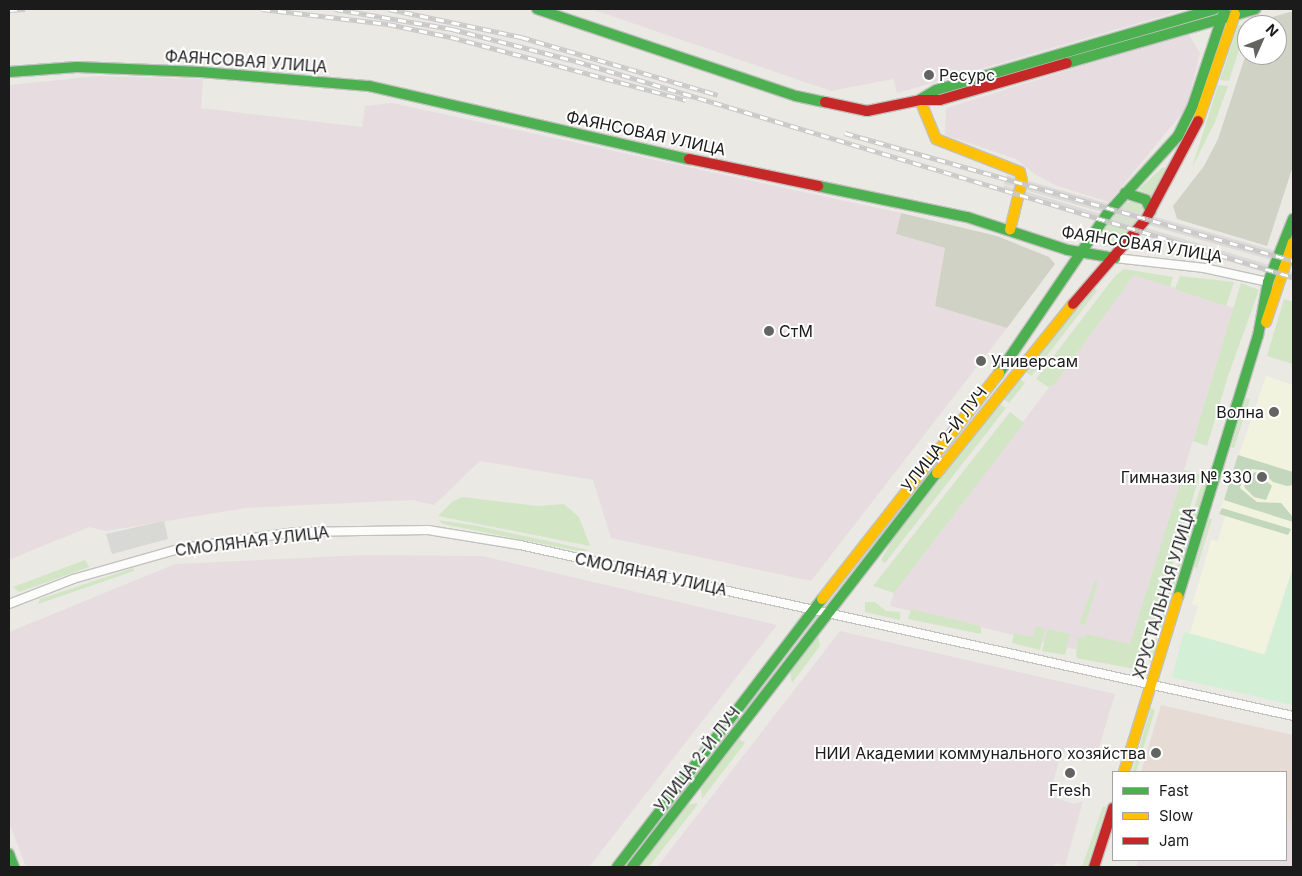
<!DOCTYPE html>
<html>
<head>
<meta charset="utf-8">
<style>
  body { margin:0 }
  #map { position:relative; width:1302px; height:876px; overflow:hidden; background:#eae9e4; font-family:Inter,sans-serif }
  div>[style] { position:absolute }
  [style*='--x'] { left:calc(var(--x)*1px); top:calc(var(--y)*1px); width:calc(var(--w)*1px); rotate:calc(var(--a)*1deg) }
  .commercial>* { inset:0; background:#e7dbd6 }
  .industrial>* { inset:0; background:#e7dde1 }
  .education>* { inset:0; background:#f2f3df }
  .construction>* { inset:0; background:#d1d2c6 }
  .grass>* { inset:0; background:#d2e6c5 }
  .forest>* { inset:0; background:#c2d7bb }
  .park>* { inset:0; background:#d3efd6 }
  .parking>* { inset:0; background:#d8d8d5 }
  .pier>* { inset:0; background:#dcdbd9 }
  .roads { filter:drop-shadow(1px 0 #c2c2c0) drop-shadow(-1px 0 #c2c2c0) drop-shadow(0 1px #c2c2c0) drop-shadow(0 -1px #c2c2c0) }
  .street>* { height:8px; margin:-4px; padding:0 4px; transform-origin:4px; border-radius:4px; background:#fcfcfb }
  .fast>* { height:10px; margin:-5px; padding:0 5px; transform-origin:5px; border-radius:5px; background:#4caf50 }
  .slow>* { height:10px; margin:-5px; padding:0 5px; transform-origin:5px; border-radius:5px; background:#ffc107 }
  .jam>* { height:10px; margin:-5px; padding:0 5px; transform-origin:5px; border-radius:5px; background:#c62828 }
  .rail>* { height:4.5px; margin-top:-2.25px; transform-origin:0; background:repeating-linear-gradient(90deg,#fff 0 8px,#c9c9c8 0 16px); box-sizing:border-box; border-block:1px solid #c9c9c8 }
  .dots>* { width:14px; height:14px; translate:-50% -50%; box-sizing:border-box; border:2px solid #fff; border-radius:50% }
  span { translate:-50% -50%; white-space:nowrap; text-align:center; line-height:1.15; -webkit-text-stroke:4px #fff; paint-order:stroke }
  .street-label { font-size:16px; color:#1b1b1b }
  .poi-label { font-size:16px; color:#1b1b1b }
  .left { translate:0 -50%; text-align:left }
  .right { translate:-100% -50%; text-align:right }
  .frame { position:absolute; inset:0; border:10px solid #1b1b1b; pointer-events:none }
  .legend { position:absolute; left:1112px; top:771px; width:175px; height:90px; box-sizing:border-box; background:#fff; border:1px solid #a4a4a4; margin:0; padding:6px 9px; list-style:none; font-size:15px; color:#1b1b1b }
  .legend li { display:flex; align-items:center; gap:10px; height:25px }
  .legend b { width:25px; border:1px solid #a4a4a4 }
  .north { position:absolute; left:1237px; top:15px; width:50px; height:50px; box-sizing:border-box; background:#fff; border:1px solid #a4a4a4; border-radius:50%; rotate:46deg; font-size:14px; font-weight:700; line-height:20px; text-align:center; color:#1b1b1b }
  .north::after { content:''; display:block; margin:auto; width:18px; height:22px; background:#636361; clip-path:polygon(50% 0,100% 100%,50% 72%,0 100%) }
</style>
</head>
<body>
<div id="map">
  <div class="commercial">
    <i style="clip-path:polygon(1161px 705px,1293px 735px,1293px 823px,1286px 822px,1286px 772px,1141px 772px)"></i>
  </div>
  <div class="industrial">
    <i style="clip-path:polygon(591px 9px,1187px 9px,897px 93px,893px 79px,831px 91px)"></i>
    <i style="clip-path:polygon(1188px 33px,1200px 53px,1187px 107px,1109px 202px,1057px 186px,1036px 175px,1016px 159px,945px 135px,946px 108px)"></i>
    <i style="clip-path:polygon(98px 76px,203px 79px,201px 108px,362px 127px,365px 106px,392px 103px,901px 213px,897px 234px,945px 248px,935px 306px,1007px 328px,811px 581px,611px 538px,593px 480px,480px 461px,434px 505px,412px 500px,246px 508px,106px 531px,89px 527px,9px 560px,9px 85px)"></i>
    <i style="clip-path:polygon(1135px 274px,1234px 308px,1125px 661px,890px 606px,894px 592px)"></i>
    <i style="clip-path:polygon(364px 555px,482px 556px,777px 625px,589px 867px,26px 867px,9px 822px,9px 632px,175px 564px)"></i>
    <i style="clip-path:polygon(840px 631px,1115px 694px,1097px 754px,1079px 756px,1062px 751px,1049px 796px,1074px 804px,1083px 801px,1065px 866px,1056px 863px,1053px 867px,657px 867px)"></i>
    <i style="clip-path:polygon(1286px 822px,1293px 823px,1293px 867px,1136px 867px,1138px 861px,1133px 860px,1286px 860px)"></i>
  </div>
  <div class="education">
    <i style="clip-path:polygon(1266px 376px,1293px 385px,1293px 567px,1264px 654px,1190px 633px,1198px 606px,1192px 604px,1202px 572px,1211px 540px,1218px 541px,1225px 516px,1219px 514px)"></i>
  </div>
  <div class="construction">
    <i style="clip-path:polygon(1293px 11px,1293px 166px,1267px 246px,1177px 219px,1173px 206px,1204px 166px,1218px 139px,1247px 51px,1247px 55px,1277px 55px,1277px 25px,1255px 25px,1256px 22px)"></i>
    <i style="clip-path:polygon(901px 213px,997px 236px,1049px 257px,1055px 264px,1007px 328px,935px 306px,945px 248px,896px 234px)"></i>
  </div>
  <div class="grass">
    <i style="clip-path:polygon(1247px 24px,1229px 81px,1220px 80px,1238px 26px)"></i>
    <i style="clip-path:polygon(1218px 85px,1228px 86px,1215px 122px,1192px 168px)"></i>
    <i style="clip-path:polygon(1166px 167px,1151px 198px,1139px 189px,1162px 168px)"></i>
    <i style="clip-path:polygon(1132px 201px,1143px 207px,1141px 217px,1119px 244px,1105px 247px,1100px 237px,1102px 228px,1122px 204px)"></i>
    <i style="clip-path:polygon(1124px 269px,1173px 277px,1170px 287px,1134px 275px,1054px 385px,1048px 387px,1036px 379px,1115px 276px)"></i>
    <i style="clip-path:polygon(1180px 276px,1234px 282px,1226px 306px,1175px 289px)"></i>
    <i style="clip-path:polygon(1241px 283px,1259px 290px,1228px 376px,1207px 446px,1193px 441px)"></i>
    <i style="clip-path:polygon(1094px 288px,1097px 291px,1031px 376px,1024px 370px)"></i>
    <i style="clip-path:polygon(1284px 299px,1293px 302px,1293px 364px,1267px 356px)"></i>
    <i style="clip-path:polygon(1018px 377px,1025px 383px,1009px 403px,1002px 398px)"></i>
    <i style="clip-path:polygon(1246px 398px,1250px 399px,1234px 448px,1231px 447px)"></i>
    <i style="clip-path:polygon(998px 403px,1006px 408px,885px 563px,881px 560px,896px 534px)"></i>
    <i style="clip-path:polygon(1010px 412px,1024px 423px,894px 593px,873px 586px)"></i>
    <i style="clip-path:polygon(1184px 470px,1200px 474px,1140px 670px,1076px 658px,1077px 637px,1084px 638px,1086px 634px,1130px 644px)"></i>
    <i style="clip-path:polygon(1209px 471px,1209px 474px,1151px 662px,1148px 660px,1205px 473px)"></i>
    <i style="clip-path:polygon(462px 497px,537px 506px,564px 504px,579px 517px,590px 546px,438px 516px,452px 502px)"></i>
    <i style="clip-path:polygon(1209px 519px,1212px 519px,1197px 568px,1194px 567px)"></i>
    <i style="clip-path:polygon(438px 520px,478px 526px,589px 550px,583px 552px,443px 524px)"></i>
    <i style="clip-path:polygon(85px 560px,89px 567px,19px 592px,13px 587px)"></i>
    <i style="clip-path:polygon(133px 568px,134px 571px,38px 604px,40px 599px)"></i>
    <i style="clip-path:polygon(1095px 581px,1098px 582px,1085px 625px,1079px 624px)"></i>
    <i style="clip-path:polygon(865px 602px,875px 602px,886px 611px,900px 612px,900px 620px,865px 612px)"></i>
    <i style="clip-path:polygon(911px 609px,981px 626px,981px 634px,908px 619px)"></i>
    <i style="clip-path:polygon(1036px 626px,1045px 629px,1040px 650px,1012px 643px,1014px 633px,1033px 637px)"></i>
    <i style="clip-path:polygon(1047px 629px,1070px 634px,1065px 655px,1042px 651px)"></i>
    <i style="clip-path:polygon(818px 636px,820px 646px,792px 683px,790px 672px)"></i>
    <i style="clip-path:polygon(1151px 708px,1155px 710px,1136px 772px,1132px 772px)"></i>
    <i style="clip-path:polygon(739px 739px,745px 743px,702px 799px,701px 788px)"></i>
    <i style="clip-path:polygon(696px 803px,698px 804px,649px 867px,639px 867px,687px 805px)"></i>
    <i style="clip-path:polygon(1103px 806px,1106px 807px,1087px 867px,1082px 867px)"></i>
  </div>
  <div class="forest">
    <i style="clip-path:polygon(1238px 455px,1293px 472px,1293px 485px,1287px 486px,1273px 482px,1260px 470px,1252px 469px,1243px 478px,1240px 488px,1257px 502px,1281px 503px,1293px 517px,1293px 522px,1224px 500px)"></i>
    <i style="clip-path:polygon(1256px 472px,1272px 486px,1266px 500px,1254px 497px,1244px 487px,1248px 475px)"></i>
    <i style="clip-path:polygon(1222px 508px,1291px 529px,1288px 535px,1219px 514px)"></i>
  </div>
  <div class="park">
    <i style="clip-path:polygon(1293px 568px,1293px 705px,1172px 677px,1184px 632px,1265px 655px)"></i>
  </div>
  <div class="parking">
    <i style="clip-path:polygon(164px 521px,168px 539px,112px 554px,106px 534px)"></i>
  </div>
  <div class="pier">
    <i style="clip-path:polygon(1007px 175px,1293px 256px,1293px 266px,1004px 184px)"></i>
    <i style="clip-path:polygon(1004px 185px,1293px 272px,1293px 281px,1002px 192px)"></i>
  </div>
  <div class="roads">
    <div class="street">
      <i style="--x:1115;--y:258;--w:90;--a:6.4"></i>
      <i style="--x:1204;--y:268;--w:66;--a:12.3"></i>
      <i style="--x:9;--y:604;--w:69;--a:-21.3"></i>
      <i style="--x:73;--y:579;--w:113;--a:-15.9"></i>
      <i style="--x:182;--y:548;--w:115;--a:-8"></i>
      <i style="--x:296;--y:532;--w:132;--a:-0.9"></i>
      <i style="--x:428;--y:530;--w:93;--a:9.3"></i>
      <i style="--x:520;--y:545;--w:792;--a:12.47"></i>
    </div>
    <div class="fast">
      <i style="--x:537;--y:9;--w:273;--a:18.6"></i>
      <i style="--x:796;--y:96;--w:30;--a:12"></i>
      <i style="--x:1067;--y:63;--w:196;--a:-16"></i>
      <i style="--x:9;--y:72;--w:68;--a:-4.2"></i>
      <i style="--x:77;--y:67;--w:124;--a:2.3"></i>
      <i style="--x:201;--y:72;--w:169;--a:4.8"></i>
      <i style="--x:369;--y:86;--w:328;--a:12.9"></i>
      <i style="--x:921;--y:99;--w:17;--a:-31"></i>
      <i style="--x:936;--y:90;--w:290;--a:-16.2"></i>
      <i style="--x:818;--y:186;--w:152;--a:11.8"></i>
      <i style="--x:967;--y:217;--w:106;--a:18.1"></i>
      <i style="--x:1068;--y:250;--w:48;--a:9.7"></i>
      <i style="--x:1125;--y:193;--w:22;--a:18"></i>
      <i style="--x:1146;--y:200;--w:12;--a:66"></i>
      <i style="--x:999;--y:373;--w:192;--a:-55.8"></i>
      <i style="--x:1107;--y:214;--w:105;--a:-47.7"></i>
      <i style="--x:1178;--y:136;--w:34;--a:-64"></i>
      <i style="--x:1193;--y:105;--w:101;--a:-71.6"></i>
      <i style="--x:1178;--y:597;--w:273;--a:-73"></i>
      <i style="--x:1258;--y:336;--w:55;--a:-79.5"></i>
      <i style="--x:1268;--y:282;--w:68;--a:-68.4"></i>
      <i style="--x:9;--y:854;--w:14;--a:69"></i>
      <i style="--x:617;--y:867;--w:337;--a:-52.6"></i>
      <i style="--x:632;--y:867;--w:498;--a:-52.3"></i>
    </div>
    <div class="slow">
      <i style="--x:920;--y:100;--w:42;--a:67.7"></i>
      <i style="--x:936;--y:139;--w:90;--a:21.4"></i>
      <i style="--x:1020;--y:172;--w:9;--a:77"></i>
      <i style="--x:1022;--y:181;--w:50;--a:103.8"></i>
      <i style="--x:1198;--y:121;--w:113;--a:-70.9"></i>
      <i style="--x:1266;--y:322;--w:84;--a:-71.4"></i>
      <i style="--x:937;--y:473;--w:217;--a:-51.2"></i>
      <i style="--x:822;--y:599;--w:287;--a:-51.9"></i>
      <i style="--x:1124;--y:772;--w:183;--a:-72.9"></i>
    </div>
    <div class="jam">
      <i style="--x:825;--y:102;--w:43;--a:12.1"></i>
      <i style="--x:867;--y:111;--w:54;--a:-11.7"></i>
      <i style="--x:920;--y:100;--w:20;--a:0"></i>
      <i style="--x:940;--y:100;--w:132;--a:-16.2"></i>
      <i style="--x:689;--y:159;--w:132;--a:11.8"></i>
      <i style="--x:1073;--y:304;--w:112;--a:-49.3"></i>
      <i style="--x:1146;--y:219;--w:111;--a:-62"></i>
      <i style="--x:1094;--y:867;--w:62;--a:-72.1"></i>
    </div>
  </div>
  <div class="rail">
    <i style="--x:262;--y:9;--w:127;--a:6.8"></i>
    <i style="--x:388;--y:24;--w:64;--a:11.7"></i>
    <i style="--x:451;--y:37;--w:243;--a:15"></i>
    <i style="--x:335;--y:9;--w:119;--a:9.7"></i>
    <i style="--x:452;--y:29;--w:128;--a:14.5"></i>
    <i style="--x:576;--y:61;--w:749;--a:16.77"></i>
    <i style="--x:389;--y:9;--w:135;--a:12"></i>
    <i style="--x:521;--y:37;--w:205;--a:16.4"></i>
    <i style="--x:9;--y:10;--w:16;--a:-4"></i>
    <i style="--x:845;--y:133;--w:466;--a:15.9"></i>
  </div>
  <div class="dots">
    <i style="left:929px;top:75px;background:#636361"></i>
    <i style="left:769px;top:331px;background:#636361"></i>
    <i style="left:981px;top:361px;background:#636361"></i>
    <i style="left:1274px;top:412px;background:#636361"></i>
    <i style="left:1262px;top:477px;background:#636361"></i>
    <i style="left:1156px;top:753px;background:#636361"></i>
    <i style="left:1070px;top:773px;background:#636361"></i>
  </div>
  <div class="street-label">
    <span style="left:246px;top:61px;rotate:4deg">ФАЯНСОВАЯ УЛИЦА</span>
    <span style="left:646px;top:133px;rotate:12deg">ФАЯНСОВАЯ УЛИЦА</span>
    <span style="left:1142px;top:244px;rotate:9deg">ФАЯНСОВАЯ УЛИЦА</span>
    <span style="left:944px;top:439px;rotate:-52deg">УЛИЦА 2-Й ЛУЧ</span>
    <span style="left:252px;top:541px;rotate:-7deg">СМОЛЯНАЯ УЛИЦА</span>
    <span style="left:651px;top:574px;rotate:12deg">СМОЛЯНАЯ УЛИЦА</span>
    <span style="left:1164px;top:593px;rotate:-73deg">ХРУСТАЛЬНАЯ УЛИЦА</span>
    <span style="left:697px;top:759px;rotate:-52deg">УЛИЦА 2-Й ЛУЧ</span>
  </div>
  <div class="poi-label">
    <span class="left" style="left:939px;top:75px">Ресурс</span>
    <span class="left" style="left:779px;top:331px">СтМ</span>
    <span class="left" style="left:991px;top:361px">Универсам</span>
    <span class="right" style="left:1264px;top:412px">Волна</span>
    <span class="right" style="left:1252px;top:477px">Гимназия № 330</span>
    <span class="right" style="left:1146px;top:753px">НИИ Академии коммунального хозяйства</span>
    <span style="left:1070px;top:790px">Fresh</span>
  </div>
  <div class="frame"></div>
  <ul class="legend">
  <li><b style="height:6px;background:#4caf50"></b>Fast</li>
  <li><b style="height:6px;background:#ffc107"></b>Slow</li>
  <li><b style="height:6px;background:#c62828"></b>Jam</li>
  </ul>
  <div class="north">N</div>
</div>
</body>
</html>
